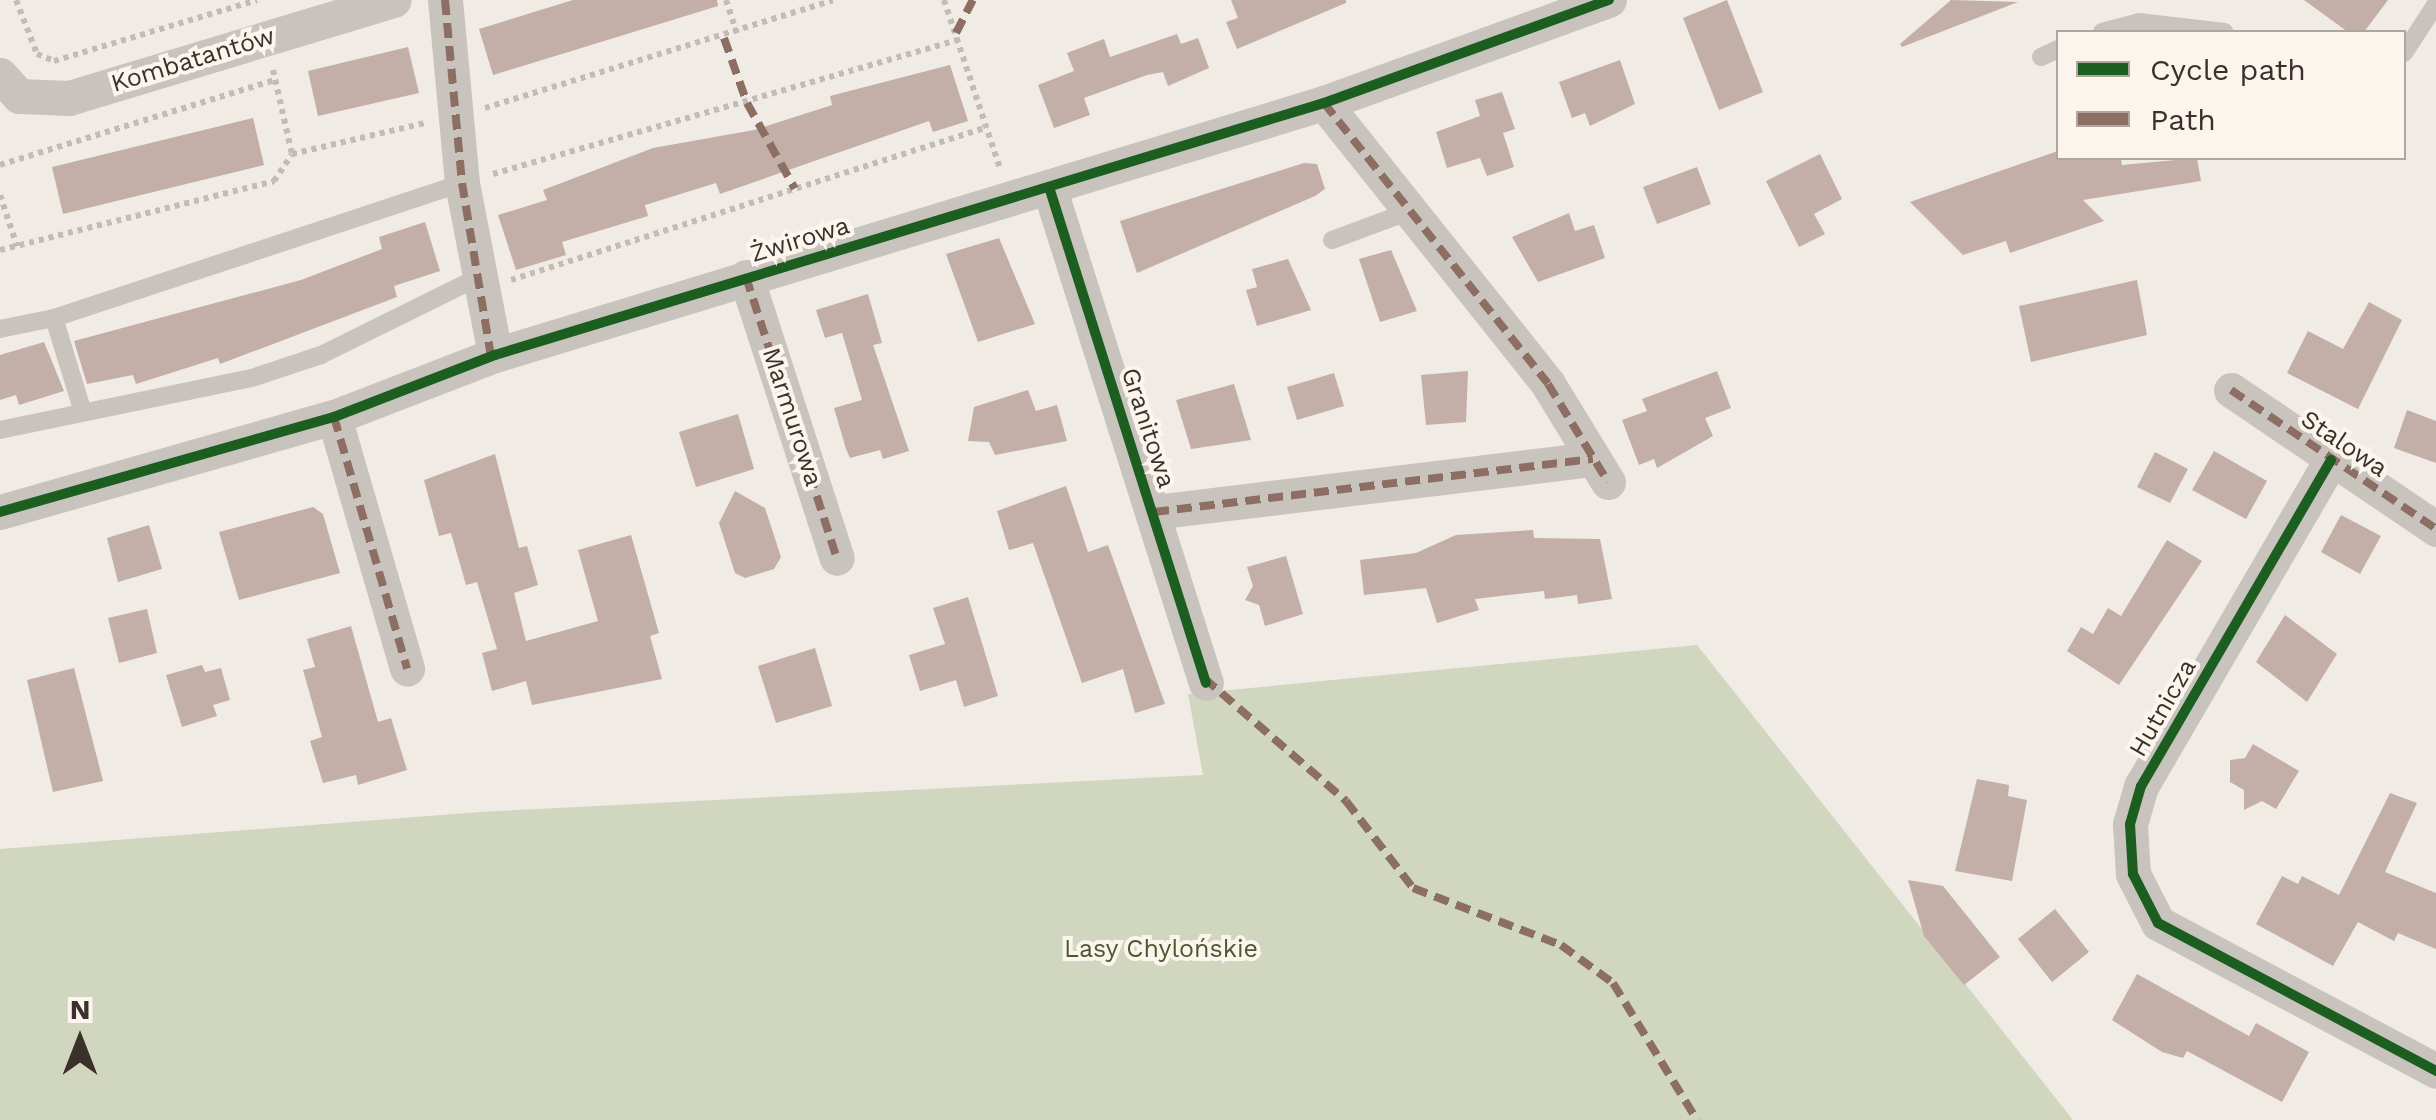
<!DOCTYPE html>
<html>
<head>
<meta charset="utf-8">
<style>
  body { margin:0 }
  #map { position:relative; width:2436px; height:1120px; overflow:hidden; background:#f0ebe5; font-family:"Work Sans",sans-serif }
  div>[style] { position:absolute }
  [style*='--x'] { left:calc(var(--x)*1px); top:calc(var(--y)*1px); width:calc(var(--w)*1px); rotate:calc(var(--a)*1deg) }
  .green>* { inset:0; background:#d1d6bf }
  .building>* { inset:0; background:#c3afa7 }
  .path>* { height:6px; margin-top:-3px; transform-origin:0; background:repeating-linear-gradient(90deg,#c2bbb6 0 5px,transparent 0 10px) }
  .lane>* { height:18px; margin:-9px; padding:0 9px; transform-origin:9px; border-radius:9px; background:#c9c3be }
  .street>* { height:35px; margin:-17.5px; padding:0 17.5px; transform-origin:17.5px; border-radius:17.5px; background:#c9c3be }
  .quiet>* { height:8px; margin-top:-4px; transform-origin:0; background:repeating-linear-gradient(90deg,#8d6e63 0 15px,transparent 0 23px) }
  .cycleway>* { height:10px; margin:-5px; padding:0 5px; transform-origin:5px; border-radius:5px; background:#1b5e20 }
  span { translate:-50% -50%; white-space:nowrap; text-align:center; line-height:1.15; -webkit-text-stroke:8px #fbf5ee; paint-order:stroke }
  .street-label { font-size:25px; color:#3b302b }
  .park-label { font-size:25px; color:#4a5a2e }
  .legend { position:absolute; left:2056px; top:30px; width:350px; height:130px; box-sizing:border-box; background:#fbf5ee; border:2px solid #aea6a0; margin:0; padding:12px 18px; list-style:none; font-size:30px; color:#3b302b }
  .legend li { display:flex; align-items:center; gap:20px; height:50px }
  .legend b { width:50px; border:2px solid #aea6a0 }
  .north { position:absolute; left:30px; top:990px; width:100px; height:100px; -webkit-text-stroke:8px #fbf5ee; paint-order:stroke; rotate:0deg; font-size:28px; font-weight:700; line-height:40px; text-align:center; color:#3b302b }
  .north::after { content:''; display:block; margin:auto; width:35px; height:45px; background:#3b302b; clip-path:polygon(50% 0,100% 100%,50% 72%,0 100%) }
</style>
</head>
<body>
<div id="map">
  <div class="green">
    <i style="clip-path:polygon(1697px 645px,2073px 1120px,0 1120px,0 849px,480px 812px,1203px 775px,1188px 694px)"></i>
  </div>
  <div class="building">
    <i style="clip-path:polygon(573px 0,717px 0,718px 6px,493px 75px,479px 29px)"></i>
    <i style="clip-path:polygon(1231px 0,1346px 0,1346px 3px,1237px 49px,1226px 22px,1238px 18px)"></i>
    <i style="clip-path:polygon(1727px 0,1763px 92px,1719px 110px,1683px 18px)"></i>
    <i style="clip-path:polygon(1951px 0,2018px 2px,1902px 47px,1900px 44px)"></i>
    <i style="clip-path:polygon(2304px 0,2388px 0,2364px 32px,2348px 32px)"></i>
    <i style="clip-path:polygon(1177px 34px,1181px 44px,1198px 38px,1209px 68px,1168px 86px,1163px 72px,1147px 75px,1084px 98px,1090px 115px,1054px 128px,1038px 85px,1074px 71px,1067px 53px,1104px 39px,1110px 57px)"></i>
    <i style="clip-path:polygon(408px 47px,419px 93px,318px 116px,308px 71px)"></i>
    <i style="clip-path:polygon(1620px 60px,1635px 104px,1590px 126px,1585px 113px,1572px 118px,1559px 82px)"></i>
    <i style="clip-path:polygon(950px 65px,968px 121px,933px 132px,929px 121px,720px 194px,716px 183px,645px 205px,648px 216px,562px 242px,566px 255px,516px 270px,498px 215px,547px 200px,543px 190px,653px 148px,754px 130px,832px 105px,830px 96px)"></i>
    <i style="clip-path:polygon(1502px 92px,1515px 129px,1503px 133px,1514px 167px,1487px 176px,1480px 158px,1447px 168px,1436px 132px,1480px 116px,1475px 100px)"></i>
    <i style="clip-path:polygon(253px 118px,264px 165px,63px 214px,52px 167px)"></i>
    <i style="clip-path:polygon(2058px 151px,2058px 158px,2121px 158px,2122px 165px,2197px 158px,2201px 181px,2083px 200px,2104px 221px,2010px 253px,2006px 241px,1963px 255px,1910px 202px)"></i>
    <i style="clip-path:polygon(1820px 154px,1842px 199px,1814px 214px,1825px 234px,1799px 247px,1766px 181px)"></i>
    <i style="clip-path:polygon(1304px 163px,1317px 164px,1325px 189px,1315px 196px,1137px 273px,1120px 221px)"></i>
    <i style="clip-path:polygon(1697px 167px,1711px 204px,1657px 224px,1643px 187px)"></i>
    <i style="clip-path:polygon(1569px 213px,1575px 231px,1594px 225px,1605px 258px,1538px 282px,1512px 237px)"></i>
    <i style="clip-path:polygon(425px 222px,440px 271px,394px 286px,397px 297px,220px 364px,218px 358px,136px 384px,133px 375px,87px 384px,74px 341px,301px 280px,382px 249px,379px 237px)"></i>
    <i style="clip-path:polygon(999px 238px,1035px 324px,978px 342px,946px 254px)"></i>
    <i style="clip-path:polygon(1391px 250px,1417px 311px,1380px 322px,1359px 259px)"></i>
    <i style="clip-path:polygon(1288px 259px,1311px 310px,1257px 326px,1246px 290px,1257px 287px,1252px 269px)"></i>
    <i style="clip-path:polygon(2137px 280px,2147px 335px,2031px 362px,2019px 306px)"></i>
    <i style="clip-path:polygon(868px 294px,882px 343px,873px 345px,909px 451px,883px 459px,880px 450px,850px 458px,846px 449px,834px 408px,862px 400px,842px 333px,825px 338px,816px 310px)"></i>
    <i style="clip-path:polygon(2369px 302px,2402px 320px,2358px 409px,2287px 373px,2308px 331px,2343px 349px)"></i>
    <i style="clip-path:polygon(44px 342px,64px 391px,19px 405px,16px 395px,0 400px,0 355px)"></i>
    <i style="clip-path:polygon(1468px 371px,1466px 422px,1426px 425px,1421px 375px)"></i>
    <i style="clip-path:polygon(1717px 371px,1731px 408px,1705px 418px,1713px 436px,1657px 468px,1654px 459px,1639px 465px,1622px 420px,1647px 411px,1642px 399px)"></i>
    <i style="clip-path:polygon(1334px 373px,1344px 406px,1297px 420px,1287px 387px)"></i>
    <i style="clip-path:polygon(1234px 384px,1251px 440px,1191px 449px,1176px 400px)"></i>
    <i style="clip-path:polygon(1028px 390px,1036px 411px,1057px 405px,1067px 441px,995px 455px,989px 442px,968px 441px,974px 407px)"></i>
    <i style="clip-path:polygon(2407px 410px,2436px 421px,2436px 463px,2394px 448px)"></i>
    <i style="clip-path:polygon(738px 414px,754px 469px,696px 487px,679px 432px)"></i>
    <i style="clip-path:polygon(2214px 451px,2267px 481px,2246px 519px,2192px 490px)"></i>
    <i style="clip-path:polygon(2155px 452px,2188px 469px,2170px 503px,2137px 487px)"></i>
    <i style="clip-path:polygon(495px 454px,519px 548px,527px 546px,538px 585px,514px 593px,526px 641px,598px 621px,578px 550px,631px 535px,659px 633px,650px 636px,662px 679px,532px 705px,526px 681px,492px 691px,482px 653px,497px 649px,477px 582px,466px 585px,451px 533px,439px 536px,424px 480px)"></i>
    <i style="clip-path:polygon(1066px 486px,1088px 552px,1108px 545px,1165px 704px,1135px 713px,1123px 669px,1082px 683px,1033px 543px,1009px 550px,997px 511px)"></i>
    <i style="clip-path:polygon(735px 491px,765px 508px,781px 557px,774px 569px,745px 578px,735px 573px,719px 523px)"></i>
    <i style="clip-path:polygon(313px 507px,323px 514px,340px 573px,239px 600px,219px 532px)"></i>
    <i style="clip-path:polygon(2341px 515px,2381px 536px,2360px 574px,2321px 552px)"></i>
    <i style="clip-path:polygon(149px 525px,162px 569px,118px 582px,107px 538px)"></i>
    <i style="clip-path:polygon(1533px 530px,1534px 538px,1600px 539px,1612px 599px,1578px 604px,1577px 595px,1545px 599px,1544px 591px,1475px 599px,1479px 610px,1437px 623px,1426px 588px,1364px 595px,1360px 560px,1416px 553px,1456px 535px)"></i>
    <i style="clip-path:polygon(2167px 540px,2202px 561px,2119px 685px,2067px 651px,2081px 627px,2093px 634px,2108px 608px,2121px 616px)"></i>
    <i style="clip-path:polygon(1286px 556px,1303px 614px,1265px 626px,1259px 605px,1245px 600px,1253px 586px,1247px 567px)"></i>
    <i style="clip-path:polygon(968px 597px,998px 696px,964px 707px,956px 680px,920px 691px,909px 655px,945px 644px,933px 608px)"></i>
    <i style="clip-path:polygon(147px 609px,157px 653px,119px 663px,108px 618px)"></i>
    <i style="clip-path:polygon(2285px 615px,2337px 654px,2307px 702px,2256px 662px)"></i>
    <i style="clip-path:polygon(351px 626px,378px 722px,391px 718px,407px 770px,358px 785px,356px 775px,323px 783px,310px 741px,322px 737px,303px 670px,315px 667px,307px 639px)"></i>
    <i style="clip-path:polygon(815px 648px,832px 706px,776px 723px,758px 666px)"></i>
    <i style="clip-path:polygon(202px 665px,205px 672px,221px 668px,230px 700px,213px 705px,217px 716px,182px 727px,166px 675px)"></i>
    <i style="clip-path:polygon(74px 668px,103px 781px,53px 792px,27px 680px)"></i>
    <i style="clip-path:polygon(2253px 744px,2299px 771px,2276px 809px,2262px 801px,2244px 810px,2244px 790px,2230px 782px,2230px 760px,2245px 758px)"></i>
    <i style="clip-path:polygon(1977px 779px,2009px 785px,2008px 796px,2027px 800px,2012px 881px,1955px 871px)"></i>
    <i style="clip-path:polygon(2390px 793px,2417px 803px,2385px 872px,2436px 893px,2436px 949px,2398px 933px,2394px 941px,2358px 922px,2333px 966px,2256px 924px,2282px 876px,2298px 884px,2302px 876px,2339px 895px)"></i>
    <i style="clip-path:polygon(1908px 880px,1943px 886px,2000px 957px,1964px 985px,1924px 936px)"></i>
    <i style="clip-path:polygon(2055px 909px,2089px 952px,2052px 982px,2018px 939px)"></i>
    <i style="clip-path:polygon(2137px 974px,2249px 1036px,2256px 1023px,2309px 1052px,2282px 1102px,2187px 1051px,2183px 1058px,2162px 1052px,2112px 1020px)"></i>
  </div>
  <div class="path">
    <i style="--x:16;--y:0;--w:58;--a:68.7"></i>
    <i style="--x:37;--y:54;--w:18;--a:22"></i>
    <i style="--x:54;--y:61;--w:212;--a:-16.7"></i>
    <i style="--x:726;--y:0;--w:35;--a:72"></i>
    <i style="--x:944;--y:0;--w:177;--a:71.6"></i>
    <i style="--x:273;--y:70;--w:86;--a:77.3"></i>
    <i style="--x:485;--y:108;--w:364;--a:-17.2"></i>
    <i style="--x:0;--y:165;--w:288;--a:-17.2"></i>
    <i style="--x:493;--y:174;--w:484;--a:-16.1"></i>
    <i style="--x:0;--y:195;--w:54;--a:71.6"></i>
    <i style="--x:0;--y:250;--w:283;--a:-14.1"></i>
    <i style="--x:274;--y:181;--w:32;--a:-56"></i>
    <i style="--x:292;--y:154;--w:137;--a:-13.1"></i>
    <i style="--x:511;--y:280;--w:500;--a:-17.8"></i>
  </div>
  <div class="lane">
    <i style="--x:2102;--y:32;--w:38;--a:-15"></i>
    <i style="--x:2139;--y:22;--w:86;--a:6.7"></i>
    <i style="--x:2404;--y:53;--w:59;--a:-56.9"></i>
    <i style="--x:2041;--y:57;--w:19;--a:-25"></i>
    <i style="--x:1332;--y:240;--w:83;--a:-20.4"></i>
    <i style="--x:54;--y:318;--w:98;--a:72.9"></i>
    <i style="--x:0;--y:329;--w:55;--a:-11.5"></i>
    <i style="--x:54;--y:318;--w:430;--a:-18.3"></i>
    <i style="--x:0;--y:430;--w:260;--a:-11.7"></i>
    <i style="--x:255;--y:377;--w:70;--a:-18.4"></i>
    <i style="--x:321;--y:355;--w:174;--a:-26.3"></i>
  </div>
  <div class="street">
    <i style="--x:445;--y:0;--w:184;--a:84.7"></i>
    <i style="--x:462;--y:183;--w:175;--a:79.1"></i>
    <i style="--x:0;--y:75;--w:28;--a:48"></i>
    <i style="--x:19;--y:96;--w:50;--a:2.3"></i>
    <i style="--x:69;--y:98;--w:339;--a:-16.8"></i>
    <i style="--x:1324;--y:103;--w:359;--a:51.4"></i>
    <i style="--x:1548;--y:384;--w:115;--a:58.5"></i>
    <i style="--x:1049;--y:187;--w:520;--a:72.44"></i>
    <i style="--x:746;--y:277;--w:295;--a:72.1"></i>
    <i style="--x:2231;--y:390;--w:248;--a:34.1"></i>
    <i style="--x:334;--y:417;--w:262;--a:73.8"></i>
    <i style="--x:2331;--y:460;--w:377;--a:120.2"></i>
    <i style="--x:2141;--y:786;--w:40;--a:106"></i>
    <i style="--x:2130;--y:824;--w:50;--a:86.6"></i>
    <i style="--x:2133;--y:874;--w:55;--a:63"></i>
    <i style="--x:2158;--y:923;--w:315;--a:28"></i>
    <i style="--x:0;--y:512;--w:347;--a:-15.9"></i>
    <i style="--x:334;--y:417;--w:173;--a:-21.1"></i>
    <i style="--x:495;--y:355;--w:866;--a:-16.91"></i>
    <i style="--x:1324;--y:103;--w:303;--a:-19.9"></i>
    <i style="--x:1154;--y:512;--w:442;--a:-6.9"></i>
  </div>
  <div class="quiet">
    <i style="--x:445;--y:0;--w:184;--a:84.7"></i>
    <i style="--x:462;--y:183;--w:176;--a:80.5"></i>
    <i style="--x:956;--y:33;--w:37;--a:-63"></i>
    <i style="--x:724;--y:38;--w:69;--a:70.5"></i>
    <i style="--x:747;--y:103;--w:98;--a:60.8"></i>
    <i style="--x:1324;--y:103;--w:359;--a:51.4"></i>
    <i style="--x:1548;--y:384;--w:115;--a:58.5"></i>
    <i style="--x:746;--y:277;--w:295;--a:72.1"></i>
    <i style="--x:2231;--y:390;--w:248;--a:34.1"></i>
    <i style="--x:334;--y:417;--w:262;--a:73.8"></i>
    <i style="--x:1154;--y:512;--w:442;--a:-6.9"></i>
    <i style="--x:1204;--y:678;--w:188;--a:40.9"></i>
    <i style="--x:1346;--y:801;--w:110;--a:52.4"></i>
    <i style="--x:1413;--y:888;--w:159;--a:21.1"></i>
    <i style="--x:1561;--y:945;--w:64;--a:36.2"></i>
    <i style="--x:1613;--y:983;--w:161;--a:58.5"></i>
  </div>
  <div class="cycleway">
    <i style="--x:1049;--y:187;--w:520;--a:72.44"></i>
    <i style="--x:2331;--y:460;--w:377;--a:120.2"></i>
    <i style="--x:2141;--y:786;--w:40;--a:106"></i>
    <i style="--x:2130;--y:824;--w:50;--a:86.6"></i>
    <i style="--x:2133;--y:874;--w:55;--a:63"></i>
    <i style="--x:2158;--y:923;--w:315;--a:28"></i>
    <i style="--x:0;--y:512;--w:347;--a:-15.9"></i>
    <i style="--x:334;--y:417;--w:173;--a:-21.1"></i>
    <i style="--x:495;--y:355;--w:866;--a:-16.91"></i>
    <i style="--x:1324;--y:103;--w:303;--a:-19.9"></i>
  </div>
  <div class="street-label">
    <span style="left:193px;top:60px;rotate:-17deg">Kombatantów</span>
    <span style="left:800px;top:240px;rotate:-17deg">Żwirowa</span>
    <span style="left:792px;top:417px;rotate:72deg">Marmurowa</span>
    <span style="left:1148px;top:428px;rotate:72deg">Granitowa</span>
    <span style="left:2344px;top:444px;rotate:34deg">Stalowa</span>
    <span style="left:2163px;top:708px;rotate:-60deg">Hutnicza</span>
  </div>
  <div class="park-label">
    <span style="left:1161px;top:949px">Lasy Chylońskie</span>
  </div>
  <ul class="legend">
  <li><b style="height:12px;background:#1b5e20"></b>Cycle path</li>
  <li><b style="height:12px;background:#8d6e63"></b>Path</li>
  </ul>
  <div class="north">N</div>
</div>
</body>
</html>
